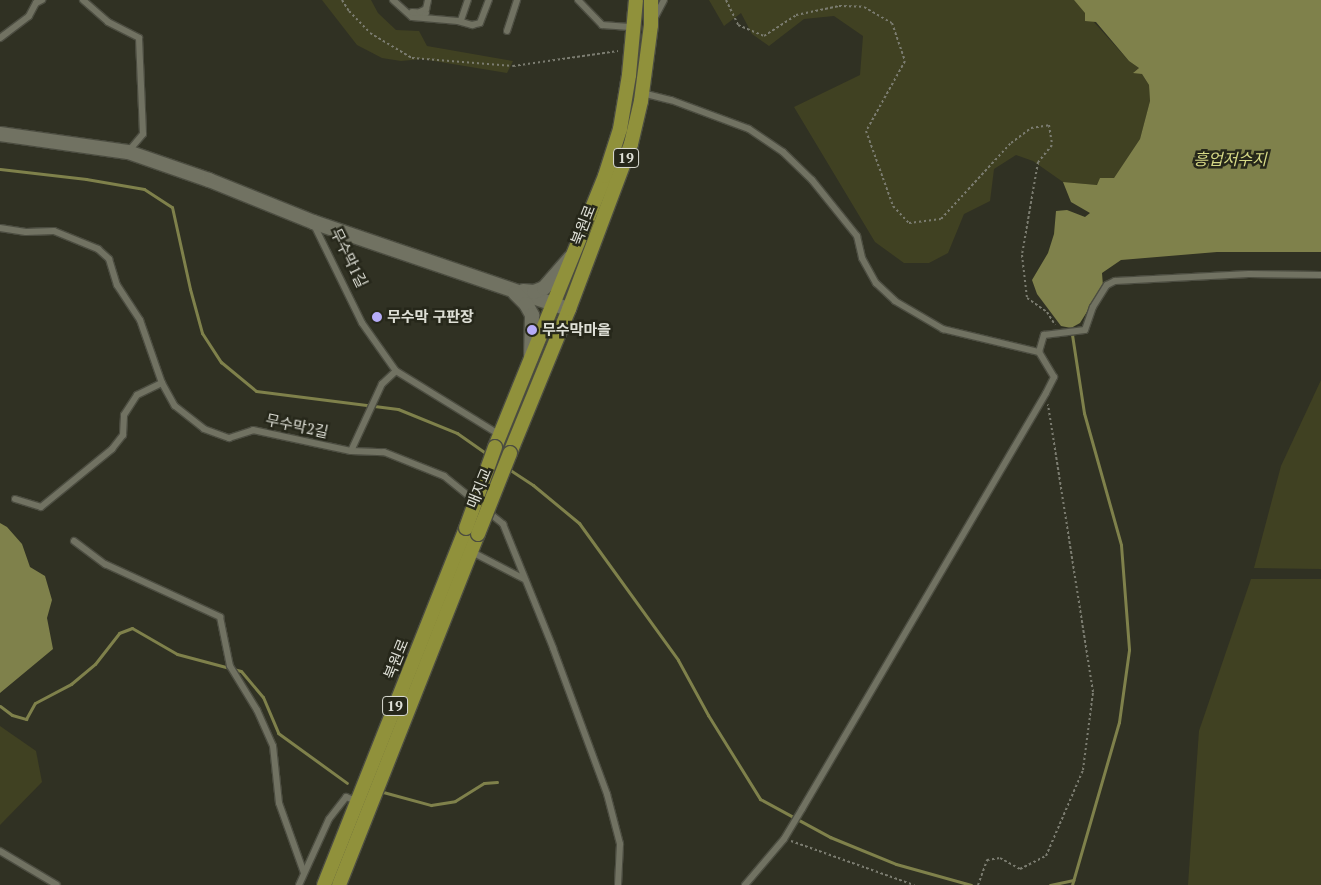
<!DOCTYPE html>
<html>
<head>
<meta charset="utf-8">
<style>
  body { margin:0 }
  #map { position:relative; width:1321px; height:885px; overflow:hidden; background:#303123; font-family:"PT Serif","Noto Sans KR",serif }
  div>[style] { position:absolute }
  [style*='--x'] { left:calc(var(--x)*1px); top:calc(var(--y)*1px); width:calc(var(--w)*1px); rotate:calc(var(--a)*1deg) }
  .green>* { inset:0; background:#404122 }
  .water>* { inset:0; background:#7f814b }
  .stream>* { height:3px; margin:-1.5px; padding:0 1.5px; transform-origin:1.5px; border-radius:1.5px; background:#7f814b }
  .path>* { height:2px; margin-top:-1px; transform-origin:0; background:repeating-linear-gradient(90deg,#7b7c70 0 2.5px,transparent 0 5px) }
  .roads { filter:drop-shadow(1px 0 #4c4d41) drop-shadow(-1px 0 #4c4d41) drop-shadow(0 1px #4c4d41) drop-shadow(0 -1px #4c4d41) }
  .service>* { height:6px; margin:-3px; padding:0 3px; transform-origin:3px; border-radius:3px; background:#717262 }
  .tertiary>* { height:14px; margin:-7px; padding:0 7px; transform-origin:7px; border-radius:7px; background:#717262 }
  .primary>* { height:14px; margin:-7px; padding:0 7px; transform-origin:7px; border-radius:7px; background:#90913b }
  .bridges { filter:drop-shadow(1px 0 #4c4d41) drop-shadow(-1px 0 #4c4d41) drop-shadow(0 1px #4c4d41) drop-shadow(0 -1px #4c4d41) }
  .primary-bridge>* { height:14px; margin:-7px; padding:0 7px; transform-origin:7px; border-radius:7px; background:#90913b }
  .dots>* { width:14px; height:14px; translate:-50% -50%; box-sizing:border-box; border:2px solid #26271a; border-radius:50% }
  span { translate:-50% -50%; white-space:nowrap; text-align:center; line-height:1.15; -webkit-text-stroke:5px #26271a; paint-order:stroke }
  .shield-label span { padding:1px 4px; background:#26271a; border:1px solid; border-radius:4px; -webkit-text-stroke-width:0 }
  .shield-label { font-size:14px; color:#dfe0d7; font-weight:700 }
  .street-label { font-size:15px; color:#dfe0d7 }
  .poi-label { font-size:15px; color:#dfe0d7; font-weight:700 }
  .left { translate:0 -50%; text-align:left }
  .water-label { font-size:16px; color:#d6d986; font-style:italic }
</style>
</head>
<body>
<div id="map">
  <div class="green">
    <i style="clip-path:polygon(322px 0,371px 0,378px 13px,396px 30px,419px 31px,427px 46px,513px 61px,507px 73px,422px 59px,401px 61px,382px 58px,357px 45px)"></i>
    <i style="clip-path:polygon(709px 0,1074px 0,1129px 61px,1139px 68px,1134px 72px,1142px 74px,1149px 85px,1150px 101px,1140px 139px,1114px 178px,1097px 185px,1063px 182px,1033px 161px,1016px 155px,994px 169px,990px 201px,964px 214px,948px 253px,929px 263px,904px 263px,875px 242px,794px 107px,860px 75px,863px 36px,834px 16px,804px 19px,769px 46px,752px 34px,741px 13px,724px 26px)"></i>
    <i style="clip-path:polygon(1321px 380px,1321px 569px,1254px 568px,1281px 466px)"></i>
    <i style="clip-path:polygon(1251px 579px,1321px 579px,1321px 885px,1188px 885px,1199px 731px)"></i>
    <i style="clip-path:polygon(0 726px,36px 751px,42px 782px,0 825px)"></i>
  </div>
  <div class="water">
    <i style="clip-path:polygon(1074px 0,1321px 0,1321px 252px,1217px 252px,1121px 260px,1102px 273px,1103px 286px,1080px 323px,1071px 328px,1061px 326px,1037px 294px,1032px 280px,1048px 253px,1054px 234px,1056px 211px,1067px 210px,1085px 217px,1090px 213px,1071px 202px,1063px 182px,1097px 185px,1100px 178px,1114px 178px,1140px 139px,1150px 101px,1149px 85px,1142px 74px,1133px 73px,1139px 68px,1129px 61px,1096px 22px,1085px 21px,1085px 13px)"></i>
    <i style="clip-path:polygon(0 523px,7px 527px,22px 544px,30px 567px,45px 576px,52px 600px,47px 618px,53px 649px,0 693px)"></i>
  </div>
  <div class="stream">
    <i style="--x:0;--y:169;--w:87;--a:6.6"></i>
    <i style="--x:86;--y:179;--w:59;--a:9.8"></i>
    <i style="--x:144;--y:189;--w:33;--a:33"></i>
    <i style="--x:172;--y:207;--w:84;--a:77.6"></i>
    <i style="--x:190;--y:289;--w:46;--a:74.7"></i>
    <i style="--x:202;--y:333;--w:35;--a:57"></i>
    <i style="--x:221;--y:362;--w:45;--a:39.6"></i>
    <i style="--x:256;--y:391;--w:143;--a:7.2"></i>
    <i style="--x:398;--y:409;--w:64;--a:22.1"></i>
    <i style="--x:457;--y:433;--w:37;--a:35"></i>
    <i style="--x:1071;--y:328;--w:86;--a:81.3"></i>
    <i style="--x:1084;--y:413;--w:137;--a:74.3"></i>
    <i style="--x:1121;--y:545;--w:105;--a:85.6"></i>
    <i style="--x:1129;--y:650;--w:73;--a:97.9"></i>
    <i style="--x:1119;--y:722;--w:170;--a:106.1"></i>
    <i style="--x:507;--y:468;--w:31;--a:33"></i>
    <i style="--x:533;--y:485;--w:60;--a:39.6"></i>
    <i style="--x:579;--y:523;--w:169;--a:54.1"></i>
    <i style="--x:678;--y:660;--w:63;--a:61.4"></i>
    <i style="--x:708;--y:715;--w:99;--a:58.2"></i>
    <i style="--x:760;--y:799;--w:80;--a:28.5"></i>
    <i style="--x:830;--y:837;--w:71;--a:22.2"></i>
    <i style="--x:896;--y:864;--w:78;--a:15.6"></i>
    <i style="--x:0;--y:706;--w:15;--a:37"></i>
    <i style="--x:12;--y:715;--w:15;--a:16"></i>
    <i style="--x:26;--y:719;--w:18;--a:-61"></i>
    <i style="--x:35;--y:703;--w:41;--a:-27.8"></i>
    <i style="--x:71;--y:684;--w:31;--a:-40"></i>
    <i style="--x:95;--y:664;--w:39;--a:-52"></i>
    <i style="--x:119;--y:633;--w:14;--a:-21"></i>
    <i style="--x:132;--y:628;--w:52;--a:30"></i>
    <i style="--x:177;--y:654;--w:66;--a:14.9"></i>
    <i style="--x:241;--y:671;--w:34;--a:50"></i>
    <i style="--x:263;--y:697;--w:39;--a:67"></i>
    <i style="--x:278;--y:733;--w:85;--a:35.9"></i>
    <i style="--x:383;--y:792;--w:50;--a:15.2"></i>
    <i style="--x:431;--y:805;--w:24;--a:-9"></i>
    <i style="--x:455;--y:801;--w:34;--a:-32"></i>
    <i style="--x:484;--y:783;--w:13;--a:-4"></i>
    <i style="--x:1050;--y:885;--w:24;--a:-12"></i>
  </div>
  <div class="path">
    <i style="--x:342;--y:0;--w:13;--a:58"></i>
    <i style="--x:349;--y:11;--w:30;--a:46"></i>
    <i style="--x:370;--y:33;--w:49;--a:30.8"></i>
    <i style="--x:412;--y:58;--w:101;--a:4.5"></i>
    <i style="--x:513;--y:66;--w:106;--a:-8.1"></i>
    <i style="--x:726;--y:0;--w:28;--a:64"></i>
    <i style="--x:738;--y:25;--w:28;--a:23"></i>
    <i style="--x:764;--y:36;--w:38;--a:-33"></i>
    <i style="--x:796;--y:15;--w:44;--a:-11.8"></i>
    <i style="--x:839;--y:6;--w:25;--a:2"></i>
    <i style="--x:864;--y:7;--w:32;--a:30"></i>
    <i style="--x:892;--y:23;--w:40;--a:71.1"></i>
    <i style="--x:905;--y:61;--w:80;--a:119.1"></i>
    <i style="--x:866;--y:131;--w:80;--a:70.2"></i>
    <i style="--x:893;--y:206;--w:23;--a:47"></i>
    <i style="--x:909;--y:223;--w:32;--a:-7"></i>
    <i style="--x:941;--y:219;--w:103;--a:-47.4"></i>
    <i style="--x:1011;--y:143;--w:25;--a:-37"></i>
    <i style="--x:1031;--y:128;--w:18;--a:-9"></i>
    <i style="--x:1049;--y:125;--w:20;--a:81"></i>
    <i style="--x:1052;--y:145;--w:22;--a:129"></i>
    <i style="--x:1038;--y:162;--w:94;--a:99.8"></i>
    <i style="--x:1022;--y:255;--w:43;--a:83.4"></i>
    <i style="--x:1027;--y:298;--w:24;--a:35"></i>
    <i style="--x:1047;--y:312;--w:15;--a:58"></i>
    <i style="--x:791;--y:841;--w:131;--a:19.7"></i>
    <i style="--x:978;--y:885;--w:27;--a:-70"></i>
    <i style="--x:987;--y:860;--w:13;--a:-9"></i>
    <i style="--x:1000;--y:858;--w:23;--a:29"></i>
    <i style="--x:1020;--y:869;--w:29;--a:-27"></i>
    <i style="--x:1046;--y:856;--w:94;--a:-66.7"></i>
    <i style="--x:1083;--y:770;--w:79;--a:-82.7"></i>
    <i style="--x:1093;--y:692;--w:291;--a:-98.9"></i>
  </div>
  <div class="roads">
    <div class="service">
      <i style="--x:83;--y:0;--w:33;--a:41"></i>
      <i style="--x:108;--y:22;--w:35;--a:27"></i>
      <i style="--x:139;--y:38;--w:96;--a:87.6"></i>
      <i style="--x:143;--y:134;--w:23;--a:130"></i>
      <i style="--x:393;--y:0;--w:25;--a:42"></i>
      <i style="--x:412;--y:17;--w:46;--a:5"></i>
      <i style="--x:458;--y:21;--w:15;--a:16"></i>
      <i style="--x:472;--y:25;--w:8;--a:-14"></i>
      <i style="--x:480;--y:23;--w:25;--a:-69"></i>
      <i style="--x:578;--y:0;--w:35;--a:46"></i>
      <i style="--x:602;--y:25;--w:31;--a:4"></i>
      <i style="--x:412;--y:12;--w:14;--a:4"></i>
      <i style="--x:420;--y:12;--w:7;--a:-27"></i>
      <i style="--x:426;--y:9;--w:9;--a:-77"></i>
      <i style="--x:654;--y:19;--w:21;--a:-62"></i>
      <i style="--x:461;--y:20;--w:21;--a:-71"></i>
      <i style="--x:507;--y:31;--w:33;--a:-72"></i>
      <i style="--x:0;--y:38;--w:36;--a:-37"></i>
      <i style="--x:29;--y:16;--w:15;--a:-62"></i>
      <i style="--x:36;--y:3;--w:7;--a:-27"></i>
      <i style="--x:642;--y:93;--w:30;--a:14"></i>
      <i style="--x:671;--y:100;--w:83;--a:20.4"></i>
      <i style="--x:749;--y:129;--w:41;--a:34.1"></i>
      <i style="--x:783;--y:152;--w:40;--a:44"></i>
      <i style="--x:812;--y:180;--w:72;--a:51.2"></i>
      <i style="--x:857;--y:236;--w:23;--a:77"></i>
      <i style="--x:862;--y:258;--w:29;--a:61"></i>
      <i style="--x:876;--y:283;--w:26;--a:43"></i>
      <i style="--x:895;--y:301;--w:56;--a:30.3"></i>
      <i style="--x:943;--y:329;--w:99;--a:13.5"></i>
      <i style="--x:314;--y:225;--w:109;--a:63.9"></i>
      <i style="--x:362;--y:323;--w:59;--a:54.7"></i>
      <i style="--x:396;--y:371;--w:122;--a:31.6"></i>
      <i style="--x:0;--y:228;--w:26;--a:9"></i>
      <i style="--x:26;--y:232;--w:28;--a:-2"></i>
      <i style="--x:54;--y:231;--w:48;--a:22.2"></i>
      <i style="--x:98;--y:249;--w:15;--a:42"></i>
      <i style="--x:109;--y:259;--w:27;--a:73"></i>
      <i style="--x:117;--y:285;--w:42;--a:56.7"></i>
      <i style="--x:140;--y:320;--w:67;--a:70.8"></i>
      <i style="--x:162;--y:383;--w:26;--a:61"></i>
      <i style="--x:175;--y:406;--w:37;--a:38"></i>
      <i style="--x:204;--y:429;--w:27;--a:20"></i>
      <i style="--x:229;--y:438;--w:25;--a:-18"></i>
      <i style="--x:253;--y:430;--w:100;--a:12.1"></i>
      <i style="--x:351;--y:451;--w:33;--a:2"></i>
      <i style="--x:384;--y:452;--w:65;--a:21.8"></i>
      <i style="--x:444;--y:476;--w:40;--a:39"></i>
      <i style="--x:351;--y:451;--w:74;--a:-65.2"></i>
      <i style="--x:382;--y:384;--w:19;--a:-43"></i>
      <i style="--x:15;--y:499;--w:27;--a:17"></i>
      <i style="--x:41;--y:507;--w:92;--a:-39.2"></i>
      <i style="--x:112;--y:449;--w:18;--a:-52"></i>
      <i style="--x:123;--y:435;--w:20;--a:-87"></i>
      <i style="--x:124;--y:415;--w:24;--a:-57"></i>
      <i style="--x:137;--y:395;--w:28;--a:-26"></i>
      <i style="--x:487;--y:511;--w:21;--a:39"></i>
      <i style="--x:503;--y:524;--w:134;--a:68"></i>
      <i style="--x:553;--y:648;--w:156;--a:69.7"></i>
      <i style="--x:607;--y:794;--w:52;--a:75.4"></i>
      <i style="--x:620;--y:844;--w:41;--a:92.8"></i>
      <i style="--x:74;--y:541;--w:39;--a:37"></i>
      <i style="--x:105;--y:564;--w:127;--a:24.7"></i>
      <i style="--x:220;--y:617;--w:50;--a:78.5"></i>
      <i style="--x:230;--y:666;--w:52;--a:58.5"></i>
      <i style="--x:257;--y:710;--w:39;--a:66"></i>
      <i style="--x:273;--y:746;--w:57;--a:84"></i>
      <i style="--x:279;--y:803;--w:74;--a:70.3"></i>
      <i style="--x:472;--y:552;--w:59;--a:27.4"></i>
      <i style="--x:0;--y:851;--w:66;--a:30.8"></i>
      <i style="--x:299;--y:885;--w:72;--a:-65.6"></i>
      <i style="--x:329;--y:819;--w:28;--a:-52"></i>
      <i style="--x:346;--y:797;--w:12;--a:20"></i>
      <i style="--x:745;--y:885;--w:60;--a:-49.7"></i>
      <i style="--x:784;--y:839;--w:35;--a:-59"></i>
      <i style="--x:802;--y:809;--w:482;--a:-59.6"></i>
      <i style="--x:1046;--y:393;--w:18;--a:-63"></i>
      <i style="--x:1054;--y:377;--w:29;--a:-121"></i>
      <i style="--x:1039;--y:352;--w:18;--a:-74"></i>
      <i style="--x:1044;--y:335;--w:41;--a:-7"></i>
      <i style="--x:1085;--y:330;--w:24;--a:-71"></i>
      <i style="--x:1093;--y:307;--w:26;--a:-58"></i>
      <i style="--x:1107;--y:285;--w:9;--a:-27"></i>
      <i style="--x:1115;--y:281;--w:134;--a:-3"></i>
      <i style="--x:1249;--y:274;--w:72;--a:0.8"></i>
    </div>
    <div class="tertiary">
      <i style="--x:0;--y:134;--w:129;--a:8"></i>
      <i style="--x:128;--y:152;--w:86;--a:19.1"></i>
      <i style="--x:209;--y:180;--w:112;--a:22"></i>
      <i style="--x:313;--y:222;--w:270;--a:18.8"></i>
      <i style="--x:523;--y:291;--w:11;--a:5"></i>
      <i style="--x:534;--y:292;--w:11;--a:-22"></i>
      <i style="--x:544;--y:288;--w:40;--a:-49"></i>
      <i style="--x:515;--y:293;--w:16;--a:45"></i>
      <i style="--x:526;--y:304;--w:13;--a:61"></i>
      <i style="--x:532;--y:315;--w:43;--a:91.3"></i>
    </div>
    <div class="primary">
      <i style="--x:495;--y:447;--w:292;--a:-67.9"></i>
      <i style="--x:605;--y:176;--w:49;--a:-72.3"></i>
      <i style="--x:620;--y:129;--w:55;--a:-80.5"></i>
      <i style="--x:629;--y:75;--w:75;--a:-84.7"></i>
      <i style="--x:510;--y:453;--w:156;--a:-67.7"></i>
      <i style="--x:569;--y:309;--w:176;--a:-69.4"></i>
      <i style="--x:631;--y:144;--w:44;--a:-76.9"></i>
      <i style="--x:641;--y:101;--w:77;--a:-82.5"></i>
      <i style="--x:651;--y:25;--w:25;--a:-90"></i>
      <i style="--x:324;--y:885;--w:384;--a:-68.3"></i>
      <i style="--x:339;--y:885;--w:378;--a:-68.4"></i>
    </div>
  </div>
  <div class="bridges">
    <div class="primary-bridge">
      <i style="--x:466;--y:528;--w:86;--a:-70.3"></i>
      <i style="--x:478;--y:534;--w:87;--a:-68.4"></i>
    </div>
  </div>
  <div class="dots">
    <i style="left:377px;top:317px;background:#b6acf8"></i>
    <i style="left:532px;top:330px;background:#b6acf8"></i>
  </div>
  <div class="shield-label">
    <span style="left:626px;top:158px">19</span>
    <span style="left:395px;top:706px">19</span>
  </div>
  <div class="street-label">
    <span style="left:583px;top:225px;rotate:-69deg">북원로</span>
    <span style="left:349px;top:258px;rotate:64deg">무수막1길</span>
    <span style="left:297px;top:426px;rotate:12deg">무수막2길</span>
    <span style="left:479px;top:488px;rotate:-68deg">매지교</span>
    <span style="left:396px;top:659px;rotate:-68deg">북원로</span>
  </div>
  <div class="poi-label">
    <span class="left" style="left:387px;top:317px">무수막 구판장</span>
    <span class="left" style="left:542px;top:330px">무수막마을</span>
  </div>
  <div class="water-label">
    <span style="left:1230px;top:159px">흥업저수지</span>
  </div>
</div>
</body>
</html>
